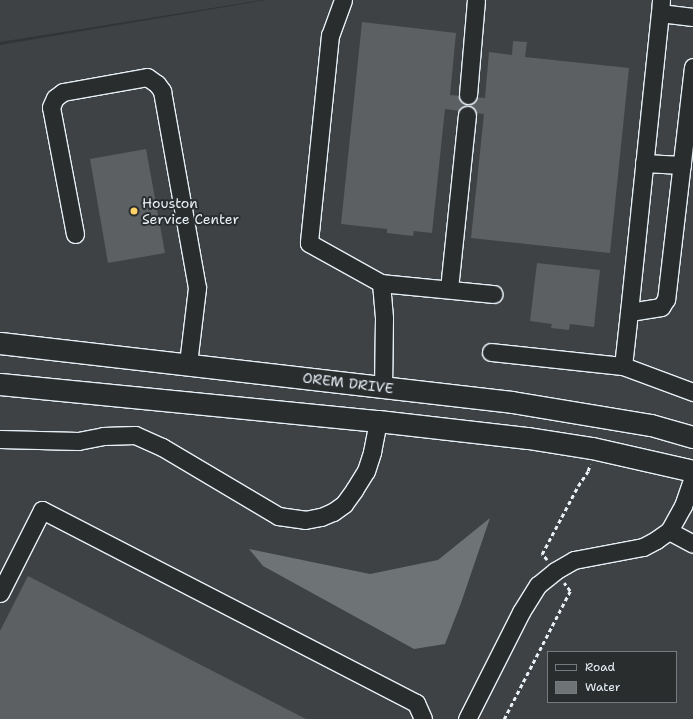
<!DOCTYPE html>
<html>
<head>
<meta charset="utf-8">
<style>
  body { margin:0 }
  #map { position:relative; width:693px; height:719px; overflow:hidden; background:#323536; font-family:"Shantell Sans",sans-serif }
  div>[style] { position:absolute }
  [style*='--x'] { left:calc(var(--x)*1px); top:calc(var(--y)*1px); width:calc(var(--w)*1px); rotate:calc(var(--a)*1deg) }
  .built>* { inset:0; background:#3f4244 }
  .water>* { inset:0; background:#6e7376 }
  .building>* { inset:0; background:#5c6063 }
  .path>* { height:2.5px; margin-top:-1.25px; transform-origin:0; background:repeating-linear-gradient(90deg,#e8f1f8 0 4px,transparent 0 7px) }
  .roads { filter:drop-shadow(1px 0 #e8f1f8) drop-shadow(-1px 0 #e8f1f8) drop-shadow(0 1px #e8f1f8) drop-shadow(0 -1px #e8f1f8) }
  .minor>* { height:17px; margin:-8.5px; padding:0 8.5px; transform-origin:8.5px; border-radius:8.5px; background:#2a2d2e }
  .major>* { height:21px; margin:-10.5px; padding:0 10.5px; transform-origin:10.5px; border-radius:10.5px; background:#2a2d2e }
  .dots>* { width:11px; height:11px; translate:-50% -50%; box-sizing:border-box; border:2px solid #2a2d2e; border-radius:50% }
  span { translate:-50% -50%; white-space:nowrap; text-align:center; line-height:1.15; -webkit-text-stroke:4px #2a2d2e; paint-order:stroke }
  .poi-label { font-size:14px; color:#e8f1f8 }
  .left { translate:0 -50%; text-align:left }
  .street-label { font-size:14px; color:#e8f1f8 }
  .legend { position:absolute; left:547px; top:651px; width:130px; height:52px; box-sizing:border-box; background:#2a2d2e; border:1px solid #767b7f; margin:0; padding:5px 7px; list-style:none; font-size:12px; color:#e8f1f8 }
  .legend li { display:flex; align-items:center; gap:8px; height:20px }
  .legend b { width:20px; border:1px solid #767b7f }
</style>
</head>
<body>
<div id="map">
  <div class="built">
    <i style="clip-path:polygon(0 0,262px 0,0 42px)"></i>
    <i style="clip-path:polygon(evenodd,266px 0,693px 0,693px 719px,0 719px,0 45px,266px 0,548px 652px,676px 652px,676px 702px,548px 702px,548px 652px)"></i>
  </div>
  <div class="water">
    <i style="clip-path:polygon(490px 518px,461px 603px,445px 644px,414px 649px,263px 566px,249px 549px,370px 574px,438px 560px)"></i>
  </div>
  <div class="building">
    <i style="clip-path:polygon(362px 22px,456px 33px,450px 95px,485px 98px,489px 52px,512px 55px,513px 41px,527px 42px,525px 57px,629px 68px,610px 253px,471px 238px,484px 114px,445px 109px,432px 233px,414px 231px,413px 236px,387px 233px,387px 229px,341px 224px)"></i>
    <i style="clip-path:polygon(146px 149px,165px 253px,108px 263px,90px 159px)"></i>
    <i style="clip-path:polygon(537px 263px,600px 270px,594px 327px,570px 324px,569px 330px,551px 328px,552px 324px,530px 321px)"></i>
    <i style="clip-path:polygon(28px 576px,306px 719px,0 719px,0 631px)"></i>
  </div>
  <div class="path">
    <i style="--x:547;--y:560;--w:8;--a:-130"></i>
    <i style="--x:542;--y:554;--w:77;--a:-62.1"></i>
    <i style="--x:578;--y:486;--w:18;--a:-56"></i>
    <i style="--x:588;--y:471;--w:7;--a:-74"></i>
    <i style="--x:504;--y:719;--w:144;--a:-62.7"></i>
    <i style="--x:570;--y:591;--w:10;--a:-127"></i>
  </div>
  <div class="roads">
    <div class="minor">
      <i style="--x:343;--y:0;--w:37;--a:110"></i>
      <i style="--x:330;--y:35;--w:209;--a:95.8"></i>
      <i style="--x:309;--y:243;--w:82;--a:29.1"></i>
      <i style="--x:381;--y:283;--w:35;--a:85"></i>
      <i style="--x:384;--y:318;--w:69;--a:90.8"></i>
      <i style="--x:661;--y:0;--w:13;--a:94"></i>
      <i style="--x:660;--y:13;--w:33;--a:7"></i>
      <i style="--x:693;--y:67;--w:234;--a:96.6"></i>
      <i style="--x:666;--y:299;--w:9;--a:122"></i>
      <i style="--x:661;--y:307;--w:32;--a:171"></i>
      <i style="--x:629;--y:312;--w:54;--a:96.3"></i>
      <i style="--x:623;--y:366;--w:75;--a:20.4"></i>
      <i style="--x:468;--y:95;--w:95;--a:-85.2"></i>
      <i style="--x:644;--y:163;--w:38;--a:3"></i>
      <i style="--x:75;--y:234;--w:129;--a:-100.7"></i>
      <i style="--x:51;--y:107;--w:10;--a:-66"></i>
      <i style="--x:55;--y:98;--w:10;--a:-37"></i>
      <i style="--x:63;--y:92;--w:85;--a:-10.1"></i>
      <i style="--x:147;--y:77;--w:12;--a:35"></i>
      <i style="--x:157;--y:84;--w:9;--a:54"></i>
      <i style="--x:162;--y:91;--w:200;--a:79.9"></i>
      <i style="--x:197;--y:288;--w:77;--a:96.8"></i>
      <i style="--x:381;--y:283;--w:113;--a:5.6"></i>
      <i style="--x:449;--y:289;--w:175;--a:-84.1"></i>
      <i style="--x:629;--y:312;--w:301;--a:-84.1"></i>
      <i style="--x:491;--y:352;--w:133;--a:6.1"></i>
      <i style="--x:0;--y:439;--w:78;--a:1.5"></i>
      <i style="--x:78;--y:441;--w:25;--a:-11"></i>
      <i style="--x:103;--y:436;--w:32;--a:-2"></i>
      <i style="--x:135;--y:435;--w:30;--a:24"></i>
      <i style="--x:162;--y:447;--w:135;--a:30.7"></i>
      <i style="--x:278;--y:516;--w:27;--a:8"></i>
      <i style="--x:305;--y:520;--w:16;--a:-11"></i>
      <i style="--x:321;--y:517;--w:13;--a:-23"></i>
      <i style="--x:333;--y:512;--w:14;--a:-36"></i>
      <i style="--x:344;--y:504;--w:17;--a:-54"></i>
      <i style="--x:354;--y:490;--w:22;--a:-58"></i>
      <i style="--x:366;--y:471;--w:20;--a:-72"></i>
      <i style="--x:372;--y:452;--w:32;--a:-79"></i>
      <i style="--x:669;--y:531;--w:27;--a:28"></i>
      <i style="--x:0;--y:593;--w:93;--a:-63.2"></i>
      <i style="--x:42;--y:510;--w:421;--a:27.3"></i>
      <i style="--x:416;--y:703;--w:17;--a:66"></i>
      <i style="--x:467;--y:719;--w:120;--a:-63.2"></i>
      <i style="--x:521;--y:612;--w:32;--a:-58"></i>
      <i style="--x:538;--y:585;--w:22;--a:-39"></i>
      <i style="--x:555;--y:571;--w:22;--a:-30"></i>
      <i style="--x:574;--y:560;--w:70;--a:-10.7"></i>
      <i style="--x:643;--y:547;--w:15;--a:-28"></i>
      <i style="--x:656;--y:540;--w:16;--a:-35"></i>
      <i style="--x:669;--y:531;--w:29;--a:-61"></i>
      <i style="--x:683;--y:506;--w:31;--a:-71"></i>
    </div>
    <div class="major">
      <i style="--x:0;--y:343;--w:515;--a:6.57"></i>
      <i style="--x:512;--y:402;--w:141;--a:9.4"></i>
      <i style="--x:651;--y:425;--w:44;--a:15.9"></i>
      <i style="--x:0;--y:384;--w:380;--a:5.6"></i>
      <i style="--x:378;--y:421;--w:151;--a:6.5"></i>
      <i style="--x:528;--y:438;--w:65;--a:8.9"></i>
      <i style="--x:592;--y:448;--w:104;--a:12.8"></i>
    </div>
  </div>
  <div class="dots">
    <i style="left:134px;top:211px;background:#ffd166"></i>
  </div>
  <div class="poi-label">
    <span class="left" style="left:142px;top:211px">Houston<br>Service Center</span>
  </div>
  <div class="street-label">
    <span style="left:348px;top:383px;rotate:7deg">OREM DRIVE</span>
  </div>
  <ul class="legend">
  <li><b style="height:5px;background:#2a2d2e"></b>Road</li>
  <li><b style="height:11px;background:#6e7376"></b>Water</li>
  </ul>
</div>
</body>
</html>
